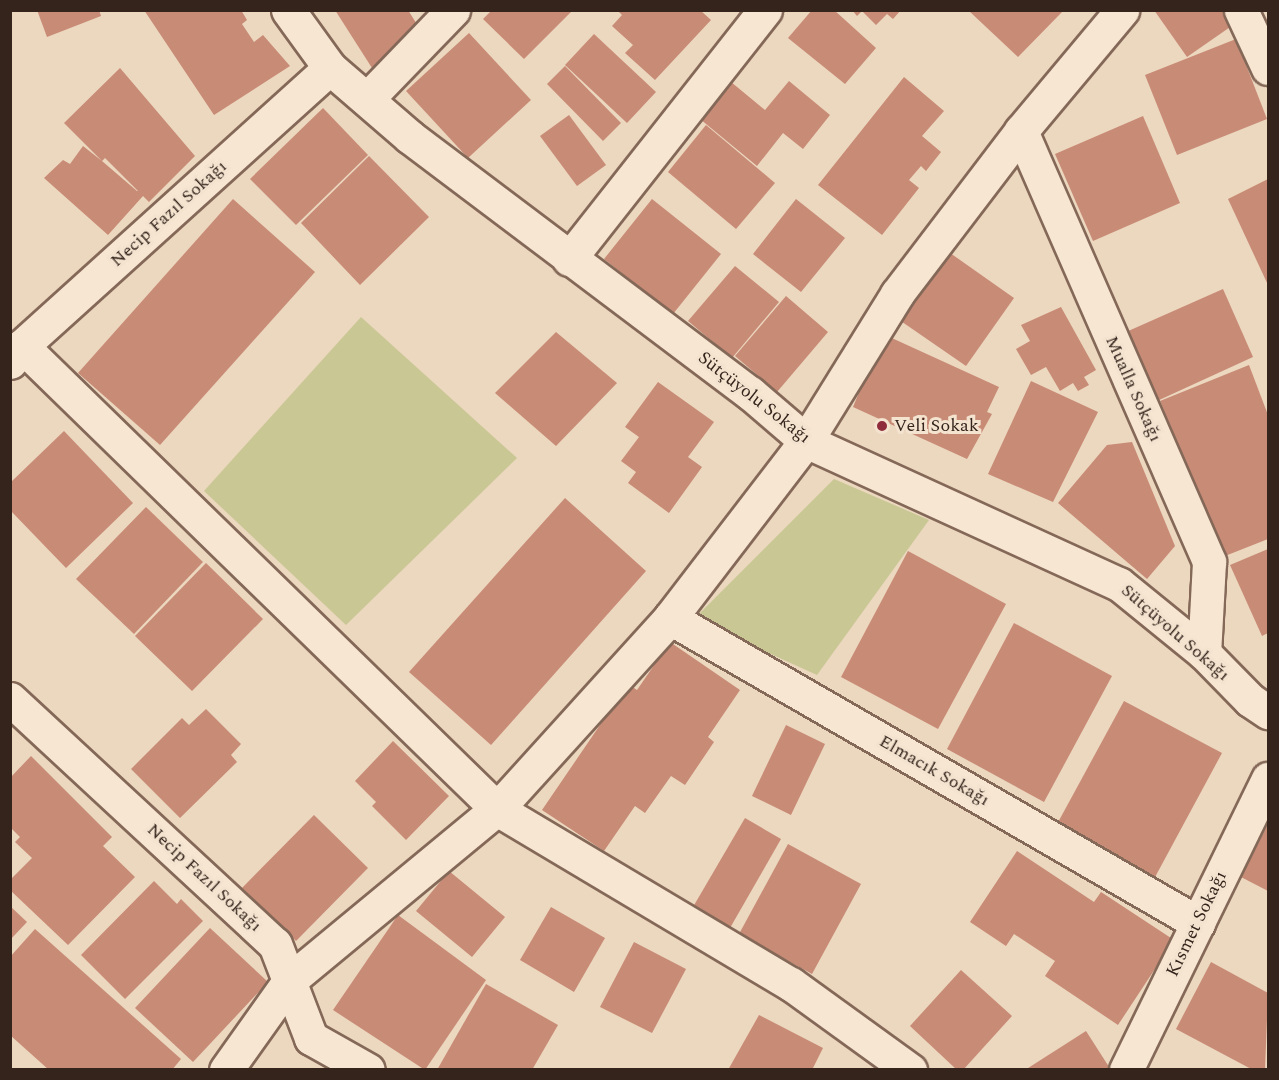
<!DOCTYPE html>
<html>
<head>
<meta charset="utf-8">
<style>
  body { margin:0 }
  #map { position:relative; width:1279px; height:1080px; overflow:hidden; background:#ecd7bf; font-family:Spectral,serif }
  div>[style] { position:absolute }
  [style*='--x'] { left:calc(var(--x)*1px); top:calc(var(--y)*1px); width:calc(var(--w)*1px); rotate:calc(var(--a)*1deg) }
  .green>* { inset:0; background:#c9c794 }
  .building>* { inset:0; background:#c88b76 }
  .roads { filter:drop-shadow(2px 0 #846858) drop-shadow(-2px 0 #846858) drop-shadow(0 2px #846858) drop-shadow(0 -2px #846858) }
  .street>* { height:33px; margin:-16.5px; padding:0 16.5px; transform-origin:16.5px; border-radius:16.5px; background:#f7e6d2 }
  .secondary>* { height:33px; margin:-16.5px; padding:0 16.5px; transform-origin:16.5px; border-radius:16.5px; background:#f7e6d2 }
  .dots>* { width:16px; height:16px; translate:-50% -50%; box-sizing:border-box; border:3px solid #f3e3cf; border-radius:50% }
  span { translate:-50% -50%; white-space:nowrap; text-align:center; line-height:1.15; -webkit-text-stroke:6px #f3e3cf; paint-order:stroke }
  .street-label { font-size:18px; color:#34241c }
  .poi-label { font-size:18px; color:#34241c }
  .left { translate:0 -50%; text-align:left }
  .frame { position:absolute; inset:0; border:12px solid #34241c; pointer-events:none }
</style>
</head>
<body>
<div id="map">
  <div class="green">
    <i style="clip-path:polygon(361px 317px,517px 458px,346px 625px,204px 491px)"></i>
    <i style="clip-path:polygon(834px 479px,929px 520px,817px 675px,694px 619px)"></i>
  </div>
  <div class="building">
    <i style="clip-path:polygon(37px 10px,99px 10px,101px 16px,47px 37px)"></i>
    <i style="clip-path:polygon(144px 10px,241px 10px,247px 20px,242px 24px,254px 42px,263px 35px,290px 66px,214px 115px)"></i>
    <i style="clip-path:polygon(335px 10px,408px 10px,423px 34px,372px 68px)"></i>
    <i style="clip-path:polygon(492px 10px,573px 10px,524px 59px,483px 19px)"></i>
    <i style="clip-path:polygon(617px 10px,700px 10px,711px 20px,655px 80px,625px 53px,633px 45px,612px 26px,622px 15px)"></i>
    <i style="clip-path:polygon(812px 10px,834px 10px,876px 48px,845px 84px,788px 38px)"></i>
    <i style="clip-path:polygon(852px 10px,901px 10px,893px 19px,887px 14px,876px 25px,862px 11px,857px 16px)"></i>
    <i style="clip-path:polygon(968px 10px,1064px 10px,1018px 57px)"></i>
    <i style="clip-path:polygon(1154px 10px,1223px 10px,1233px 25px,1187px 57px)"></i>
    <i style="clip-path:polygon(469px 33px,531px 100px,468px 158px,406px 91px)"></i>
    <i style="clip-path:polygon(594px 34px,656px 92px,627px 123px,565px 65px)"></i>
    <i style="clip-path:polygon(1236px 39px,1267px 119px,1177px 155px,1145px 75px)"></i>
    <i style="clip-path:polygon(565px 66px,621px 123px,603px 141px,547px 84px)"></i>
    <i style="clip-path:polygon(evenodd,120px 68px,195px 156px,149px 202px,143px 196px,108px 235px,44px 178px,63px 160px,70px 164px,83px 146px,102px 161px,64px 123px,120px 68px,105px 158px,138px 191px,137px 191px,102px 161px,105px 158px)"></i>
    <i style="clip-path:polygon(725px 77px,765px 110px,789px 81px,830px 115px,803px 149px,783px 133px,757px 166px,694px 114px)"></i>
    <i style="clip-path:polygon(904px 77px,944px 111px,922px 136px,941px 152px,926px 171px,921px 166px,909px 180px,919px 188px,882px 235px,818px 185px)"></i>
    <i style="clip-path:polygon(323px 108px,368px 155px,296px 225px,250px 179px)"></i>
    <i style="clip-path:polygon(569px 115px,606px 165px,577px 186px,540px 136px)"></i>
    <i style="clip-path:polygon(1143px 116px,1180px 203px,1093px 241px,1055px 154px)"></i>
    <i style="clip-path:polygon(706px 125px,775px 183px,736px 229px,668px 172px)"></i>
    <i style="clip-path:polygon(369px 156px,429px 217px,360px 285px,301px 223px)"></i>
    <i style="clip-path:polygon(1268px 179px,1268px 285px,1228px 199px)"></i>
    <i style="clip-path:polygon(233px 199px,315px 272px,160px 445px,78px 373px)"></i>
    <i style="clip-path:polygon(652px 199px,721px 254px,673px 314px,604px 259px)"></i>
    <i style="clip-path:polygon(796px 199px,845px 238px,801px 292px,753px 254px)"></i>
    <i style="clip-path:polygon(943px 248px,1014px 298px,966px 366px,895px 317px)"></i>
    <i style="clip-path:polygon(735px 266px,779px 302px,732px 358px,688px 321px)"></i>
    <i style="clip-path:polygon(1223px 289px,1253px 357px,1157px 401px,1126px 332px)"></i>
    <i style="clip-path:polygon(786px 296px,828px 332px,777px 392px,735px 356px)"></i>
    <i style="clip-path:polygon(1061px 307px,1096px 370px,1084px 377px,1089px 385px,1078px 391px,1073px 383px,1060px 391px,1046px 367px,1031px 375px,1016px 349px,1030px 341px,1021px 325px)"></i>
    <i style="clip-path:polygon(556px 332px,617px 383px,556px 446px,495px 393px)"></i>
    <i style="clip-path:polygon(883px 334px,999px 387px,987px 412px,992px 414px,967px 459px,853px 407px)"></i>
    <i style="clip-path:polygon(1249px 365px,1268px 415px,1268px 539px,1225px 556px,1160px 401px)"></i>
    <i style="clip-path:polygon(1031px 381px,1098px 412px,1053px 502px,988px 474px)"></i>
    <i style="clip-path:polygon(658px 382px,714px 422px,688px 457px,702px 467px,669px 513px,628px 483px,636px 472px,621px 461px,639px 437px,625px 427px)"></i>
    <i style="clip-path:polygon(64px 431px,133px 503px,66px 568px,10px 510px,10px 483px)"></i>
    <i style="clip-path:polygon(1132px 442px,1175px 546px,1147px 579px,1058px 503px,1107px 445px)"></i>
    <i style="clip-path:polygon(565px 498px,646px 571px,491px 745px,409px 672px)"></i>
    <i style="clip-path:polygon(146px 507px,203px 562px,134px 634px,76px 579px)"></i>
    <i style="clip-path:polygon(1268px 549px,1268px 633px,1262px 636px,1230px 565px)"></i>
    <i style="clip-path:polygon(908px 551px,1006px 604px,938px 729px,841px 677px)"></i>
    <i style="clip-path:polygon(206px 563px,263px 619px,192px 691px,135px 636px)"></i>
    <i style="clip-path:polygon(1014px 623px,1112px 676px,1044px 802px,947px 749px)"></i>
    <i style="clip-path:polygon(670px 642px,740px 690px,708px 737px,714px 742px,685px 785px,671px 776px,645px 813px,635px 806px,604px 851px,542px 810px,628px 684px,637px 690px)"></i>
    <i style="clip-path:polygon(1124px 701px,1222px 753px,1154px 879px,1056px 826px)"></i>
    <i style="clip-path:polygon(206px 709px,241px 744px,231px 755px,237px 762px,180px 818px,131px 769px,182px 718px,189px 725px)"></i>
    <i style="clip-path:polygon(786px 725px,825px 744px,791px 815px,752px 796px)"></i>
    <i style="clip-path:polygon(393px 741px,449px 796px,406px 840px,372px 806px,376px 802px,355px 781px)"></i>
    <i style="clip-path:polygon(31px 756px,112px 837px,103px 846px,135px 877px,68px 945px,10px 890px,10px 880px,32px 858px,15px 842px,20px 837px,10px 827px,10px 778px)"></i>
    <i style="clip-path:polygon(314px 815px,368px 868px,296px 941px,242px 888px)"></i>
    <i style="clip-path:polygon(745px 818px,781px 839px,730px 928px,693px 907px)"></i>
    <i style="clip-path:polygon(1268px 824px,1268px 891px,1241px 877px)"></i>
    <i style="clip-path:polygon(788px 844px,861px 884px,812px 974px,739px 934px)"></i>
    <i style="clip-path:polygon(1017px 851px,1094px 902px,1101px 892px,1174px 940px,1118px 1025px,1045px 976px,1055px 961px,1014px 934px,1006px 946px,970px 922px)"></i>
    <i style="clip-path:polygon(449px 871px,505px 917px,472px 957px,416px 911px)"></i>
    <i style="clip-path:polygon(154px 881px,177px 904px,181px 899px,203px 921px,125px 999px,81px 955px)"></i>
    <i style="clip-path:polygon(10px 906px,27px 922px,10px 940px)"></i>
    <i style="clip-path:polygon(551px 907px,605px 938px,574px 992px,520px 960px)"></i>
    <i style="clip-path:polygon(398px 915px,486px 980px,425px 1070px,333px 1010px)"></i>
    <i style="clip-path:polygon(210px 928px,268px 982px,193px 1062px,135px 1008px)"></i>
    <i style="clip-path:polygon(35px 929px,181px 1059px,172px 1070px,49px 1070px,10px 1035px,10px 957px)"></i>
    <i style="clip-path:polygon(634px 942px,686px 969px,652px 1033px,600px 1007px)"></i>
    <i style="clip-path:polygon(1211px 962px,1268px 993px,1265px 1070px,1253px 1070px,1176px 1029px)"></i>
    <i style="clip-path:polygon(961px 970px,1012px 1016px,963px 1070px,957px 1070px,910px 1026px)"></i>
    <i style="clip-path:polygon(486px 984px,558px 1025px,532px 1070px,437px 1070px)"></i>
    <i style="clip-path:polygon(759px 1015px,823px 1048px,812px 1070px,728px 1070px)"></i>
    <i style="clip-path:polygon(1086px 1031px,1111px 1070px,1025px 1070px)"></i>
  </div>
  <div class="roads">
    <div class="street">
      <i style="--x:1241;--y:10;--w:64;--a:65"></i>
      <i style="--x:367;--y:99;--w:124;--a:-46"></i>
      <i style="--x:1021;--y:131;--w:470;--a:66.4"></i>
      <i style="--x:1209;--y:562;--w:91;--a:93.1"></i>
      <i style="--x:569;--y:259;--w:317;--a:-51.8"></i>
      <i style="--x:22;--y:346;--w:663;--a:44.27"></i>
      <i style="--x:497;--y:809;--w:342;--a:30.8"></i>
      <i style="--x:791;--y:984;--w:147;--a:35.9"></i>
      <i style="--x:10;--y:362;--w:20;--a:-53"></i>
      <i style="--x:22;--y:346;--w:415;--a:-42.1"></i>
      <i style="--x:670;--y:618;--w:610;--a:30.01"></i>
      <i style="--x:10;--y:699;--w:361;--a:42.8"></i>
      <i style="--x:275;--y:944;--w:101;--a:69"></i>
      <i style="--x:311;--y:1038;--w:65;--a:29.3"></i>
      <i style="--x:226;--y:1070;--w:110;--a:-54.6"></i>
      <i style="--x:290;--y:980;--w:268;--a:-39.6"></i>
      <i style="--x:497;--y:809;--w:258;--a:-47.8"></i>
      <i style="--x:670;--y:618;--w:223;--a:-52.5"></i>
      <i style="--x:806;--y:441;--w:173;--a:-58.2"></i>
      <i style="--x:897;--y:294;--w:205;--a:-52.7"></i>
      <i style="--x:1021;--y:131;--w:158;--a:-50.1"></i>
      <i style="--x:1126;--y:1070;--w:324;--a:-64"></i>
    </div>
    <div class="secondary">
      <i style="--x:288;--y:10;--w:72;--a:54.1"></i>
      <i style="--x:330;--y:68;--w:106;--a:40.8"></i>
      <i style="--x:410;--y:137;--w:426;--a:37"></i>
      <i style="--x:750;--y:393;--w:74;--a:40.6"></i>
      <i style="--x:806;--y:441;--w:344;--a:24.6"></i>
      <i style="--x:1119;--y:584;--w:109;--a:39.1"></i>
      <i style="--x:1204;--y:653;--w:66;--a:45.6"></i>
      <i style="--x:1250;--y:700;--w:22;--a:34"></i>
    </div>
  </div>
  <div class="dots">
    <i style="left:882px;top:426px;background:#902b3c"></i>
  </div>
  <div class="street-label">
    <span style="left:169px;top:214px;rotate:-42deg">Necip Fazıl Sokağı</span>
    <span style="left:1133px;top:389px;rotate:66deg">Mualla Sokağı</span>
    <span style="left:754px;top:398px;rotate:38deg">Sütçüyolu Sokağı</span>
    <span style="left:1175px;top:633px;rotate:41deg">Sütçüyolu Sokağı</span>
    <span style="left:934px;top:771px;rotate:30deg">Elmacık Sokağı</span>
    <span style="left:204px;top:878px;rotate:43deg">Necip Fazıl Sokağı</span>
    <span style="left:1197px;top:924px;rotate:-64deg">Kısmet Sokağı</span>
  </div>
  <div class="poi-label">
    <span class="left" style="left:894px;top:426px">Veli Sokak</span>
  </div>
  <div class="frame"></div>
</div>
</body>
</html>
